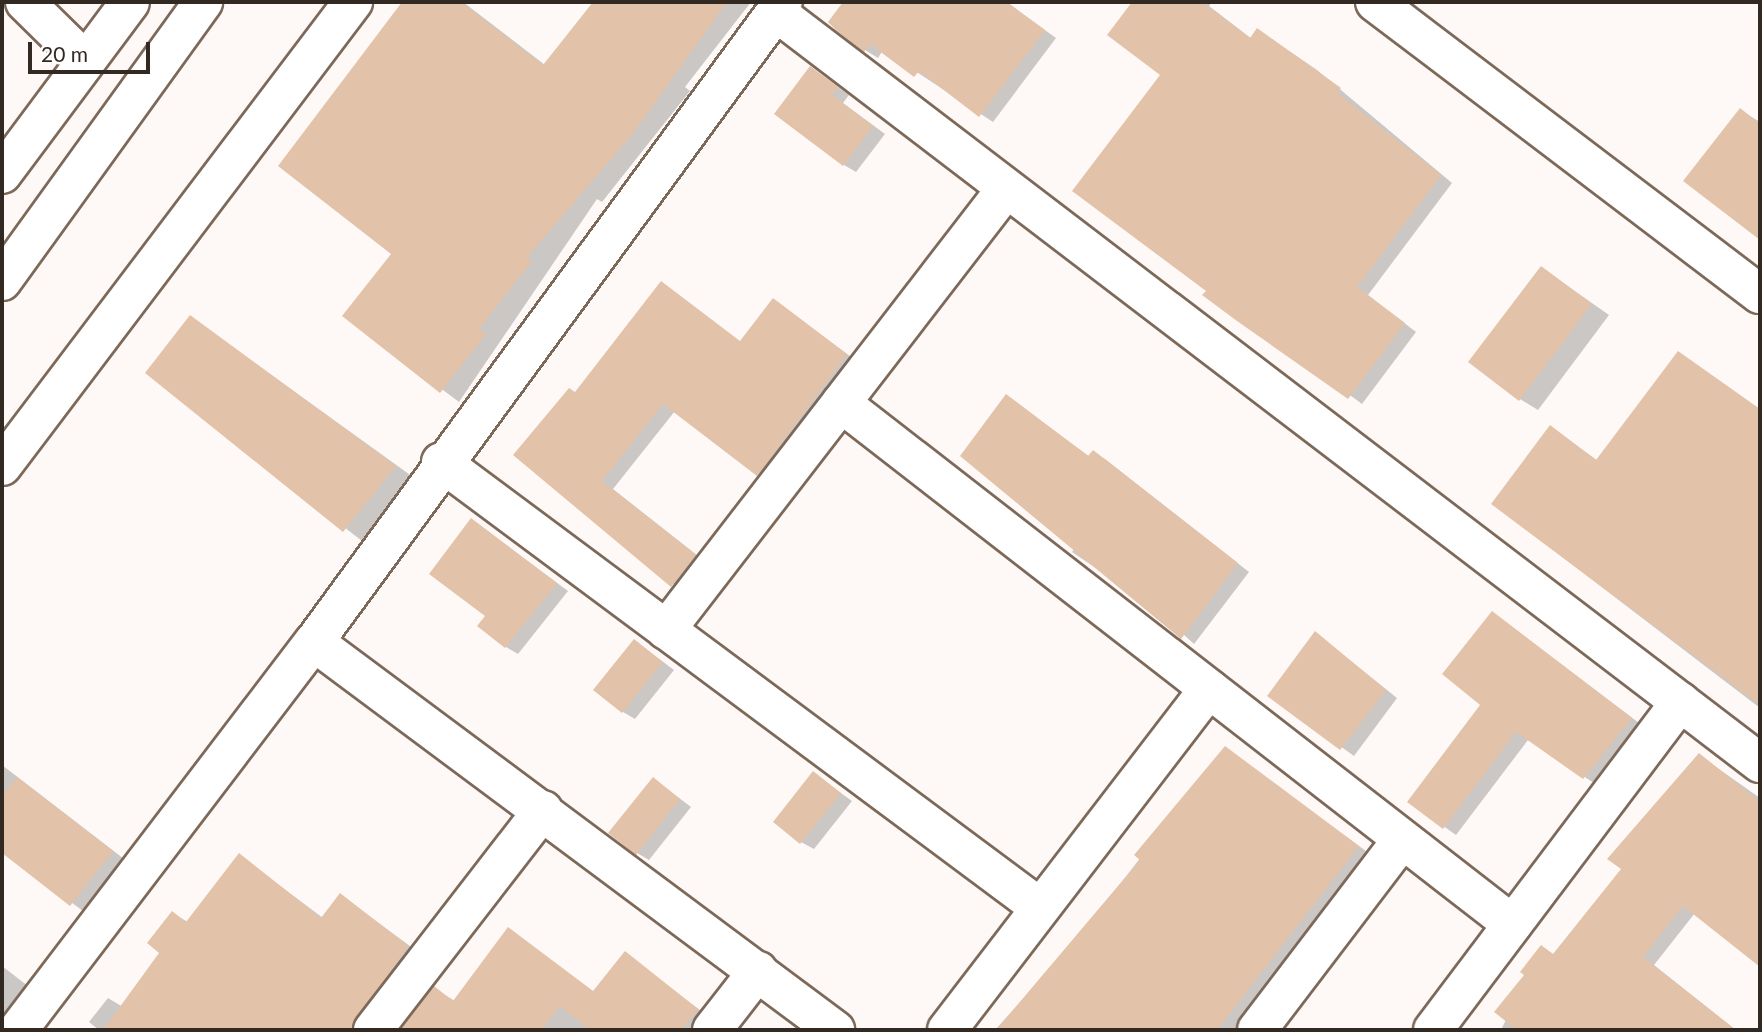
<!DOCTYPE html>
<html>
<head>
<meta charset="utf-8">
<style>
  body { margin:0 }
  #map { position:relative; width:1762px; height:1032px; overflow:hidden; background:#fef9f6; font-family:Lato,sans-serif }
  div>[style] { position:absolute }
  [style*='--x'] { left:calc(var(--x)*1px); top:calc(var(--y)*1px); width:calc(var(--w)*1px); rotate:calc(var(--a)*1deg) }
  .shadow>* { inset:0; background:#0003 }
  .building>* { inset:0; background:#e2c2a9 }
  .roads { filter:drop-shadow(2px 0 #7d695a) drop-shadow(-2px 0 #7d695a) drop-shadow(0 2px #7d695a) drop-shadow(0 -2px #7d695a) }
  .minor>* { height:38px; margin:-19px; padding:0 19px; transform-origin:19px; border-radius:19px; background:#fff }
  span { translate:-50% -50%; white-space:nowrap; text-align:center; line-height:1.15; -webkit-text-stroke:6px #fff; paint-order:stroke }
  .frame { position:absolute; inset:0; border:4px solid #322923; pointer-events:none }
  .scale { position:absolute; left:28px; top:42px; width:122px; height:32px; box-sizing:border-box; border:4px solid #322923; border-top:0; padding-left:9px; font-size:21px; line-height:24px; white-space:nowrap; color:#322923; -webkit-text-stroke:5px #fff; paint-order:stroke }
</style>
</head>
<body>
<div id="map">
  <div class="shadow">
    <i style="clip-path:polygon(405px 2px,463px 2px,545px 65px,595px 2px,751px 2px,685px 87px,690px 91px,602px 202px,597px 199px,459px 402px,344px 316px,393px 254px,280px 166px)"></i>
    <i style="clip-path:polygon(845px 2px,983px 2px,995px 10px,1006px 2px,1056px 38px,993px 122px,883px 50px,878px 58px,865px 50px,830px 21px)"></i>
    <i style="clip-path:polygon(1134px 2px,1212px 2px,1209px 6px,1252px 39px,1270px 38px,1317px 70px,1452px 183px,1368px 295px,1416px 332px,1362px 404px,1208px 290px,1162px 74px,1109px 35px)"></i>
    <i style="clip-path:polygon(811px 68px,849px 95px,843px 103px,885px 134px,856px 172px,844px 165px)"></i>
    <i style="clip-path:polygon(1740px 110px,1760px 122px,1760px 238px,1686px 180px)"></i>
    <i style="clip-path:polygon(1542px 268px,1609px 315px,1538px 410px,1520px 399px)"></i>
    <i style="clip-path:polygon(773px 300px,858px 362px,771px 481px,675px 411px,613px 489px,707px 563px,685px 593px,515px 455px,576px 393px,742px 342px)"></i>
    <i style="clip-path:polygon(191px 317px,413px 477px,362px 541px,147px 373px)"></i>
    <i style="clip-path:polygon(1691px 361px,1760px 410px,1760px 708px,1493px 504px,1551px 427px,1598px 461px)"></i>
    <i style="clip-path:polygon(1007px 396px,1090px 457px,1093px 452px,1105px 459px,1249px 572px,1194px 644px,1151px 605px,1072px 552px,1077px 545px)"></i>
    <i style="clip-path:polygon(472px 520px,568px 591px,518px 654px,506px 647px,488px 616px)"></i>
    <i style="clip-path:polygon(1504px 621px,1643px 726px,1597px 785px,1528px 740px,1456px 835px,1409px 802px,1482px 705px)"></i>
    <i style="clip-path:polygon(1316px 633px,1397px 698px,1354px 756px,1269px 695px)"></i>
    <i style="clip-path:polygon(635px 641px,674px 670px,635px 719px,623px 712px)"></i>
    <i style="clip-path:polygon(1225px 748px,1370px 854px,1234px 1030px,995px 1030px,1077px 940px)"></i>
    <i style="clip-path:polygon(1699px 755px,1760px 798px,1760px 965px,1695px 913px,1654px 965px,1732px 1027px,1501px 1030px,1541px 947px,1555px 955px,1623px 869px)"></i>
    <i style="clip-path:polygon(2px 765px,128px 862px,87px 914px,2px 851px)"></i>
    <i style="clip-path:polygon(813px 773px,852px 801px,814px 849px,801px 842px)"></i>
    <i style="clip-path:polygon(654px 779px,691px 807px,649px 860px,637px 853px)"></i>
    <i style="clip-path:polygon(239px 855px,323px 918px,341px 895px,422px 955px,370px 1030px,99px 1030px,89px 1022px,108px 998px,123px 1007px,162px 953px,172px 913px,188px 922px)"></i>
    <i style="clip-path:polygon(509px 930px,594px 992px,625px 954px,712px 1019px,702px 1030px,403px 1030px,435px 989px,455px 1001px)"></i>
    <i style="clip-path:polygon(2px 966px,37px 993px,2px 1030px)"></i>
  </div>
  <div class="building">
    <i style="clip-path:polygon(402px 2px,461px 2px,543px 65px,593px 2px,727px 2px,631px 136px,527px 257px,532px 261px,479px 329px,486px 334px,440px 393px,342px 316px,391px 254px,278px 166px)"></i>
    <i style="clip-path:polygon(843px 2px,1007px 2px,1045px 30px,979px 117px,919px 71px,914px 77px,870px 44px,864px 52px,837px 31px,828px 22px)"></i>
    <i style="clip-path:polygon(1132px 2px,1202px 2px,1250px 38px,1257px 28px,1341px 88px,1337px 93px,1441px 175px,1357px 287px,1405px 323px,1348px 399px,1237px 321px,1202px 295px,1206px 291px,1072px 191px,1160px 75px,1107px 35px)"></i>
    <i style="clip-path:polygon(810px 66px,838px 87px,832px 95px,873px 126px,843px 166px,774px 114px)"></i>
    <i style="clip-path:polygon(1740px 108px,1760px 124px,1760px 240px,1683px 181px)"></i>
    <i style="clip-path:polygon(1541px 266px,1592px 304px,1519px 401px,1468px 362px)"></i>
    <i style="clip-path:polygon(661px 281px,740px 341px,773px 298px,847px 354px,757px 476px,663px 404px,602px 481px,696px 555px,671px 587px,513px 455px,569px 388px,575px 392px)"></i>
    <i style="clip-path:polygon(190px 315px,396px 466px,343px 532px,145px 373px)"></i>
    <i style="clip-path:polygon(1678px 351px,1760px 409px,1760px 705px,1491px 504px,1550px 425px,1596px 460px)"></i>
    <i style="clip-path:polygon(1006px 394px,1088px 456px,1093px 450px,1238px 563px,1181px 639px,960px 456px)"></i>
    <i style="clip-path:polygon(471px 518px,557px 583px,505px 648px,477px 626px,485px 616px,429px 574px)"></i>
    <i style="clip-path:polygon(1492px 611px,1632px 718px,1583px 779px,1516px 732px,1443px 829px,1407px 802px,1480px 705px,1442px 674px)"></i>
    <i style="clip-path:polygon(1315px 631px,1386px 690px,1340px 750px,1267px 696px)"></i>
    <i style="clip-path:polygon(634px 639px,663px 662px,622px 713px,593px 690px)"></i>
    <i style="clip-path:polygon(1225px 746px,1359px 846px,1217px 1030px,996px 1030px,1140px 860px,1134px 855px)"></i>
    <i style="clip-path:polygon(1699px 753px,1760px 802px,1760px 967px,1683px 906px,1643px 957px,1736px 1030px,1517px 1030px,1494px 1012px,1524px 975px,1520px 972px,1541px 945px,1553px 954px,1621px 869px,1607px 859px)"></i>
    <i style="clip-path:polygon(813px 771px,841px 793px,800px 844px,773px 822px)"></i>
    <i style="clip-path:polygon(17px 777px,113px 851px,70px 906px,2px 853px,2px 796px)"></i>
    <i style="clip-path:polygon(653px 777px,680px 799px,636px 855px,608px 833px)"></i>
    <i style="clip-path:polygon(239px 853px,321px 918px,340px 893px,408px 946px,352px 1030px,103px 1030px,159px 953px,147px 943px,172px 911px,186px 922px)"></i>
    <i style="clip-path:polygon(508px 927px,593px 991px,625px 951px,698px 1009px,681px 1030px,590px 1030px,560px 1006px,542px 1030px,400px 1030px,434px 986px,453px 1001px)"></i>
  </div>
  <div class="roads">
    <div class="minor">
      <i style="--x:25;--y:2;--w:84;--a:44.5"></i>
      <i style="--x:1375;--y:2;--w:483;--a:37.2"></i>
      <i style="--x:776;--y:12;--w:1238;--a:37.35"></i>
      <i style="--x:2;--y:174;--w:214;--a:-53.3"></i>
      <i style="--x:2;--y:281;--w:344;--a:-54.2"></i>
      <i style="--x:841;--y:403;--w:850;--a:37.83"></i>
      <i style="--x:441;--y:462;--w:745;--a:36.65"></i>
      <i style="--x:2;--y:466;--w:582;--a:-52.89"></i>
      <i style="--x:666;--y:630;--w:557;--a:-52.37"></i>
      <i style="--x:314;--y:642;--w:650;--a:36.68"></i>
      <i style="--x:18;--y:1030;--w:488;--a:-52.7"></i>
      <i style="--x:314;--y:642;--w:793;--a:-53.77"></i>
      <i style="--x:373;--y:1030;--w:278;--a:-52.3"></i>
      <i style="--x:712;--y:1030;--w:75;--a:-52.1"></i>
      <i style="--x:947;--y:1030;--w:430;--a:-52.5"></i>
      <i style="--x:1257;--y:1030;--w:239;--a:-52.7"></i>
      <i style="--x:1433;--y:1030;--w:411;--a:-53"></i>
    </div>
  </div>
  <div class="frame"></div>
  <div class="scale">20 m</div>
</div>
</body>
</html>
